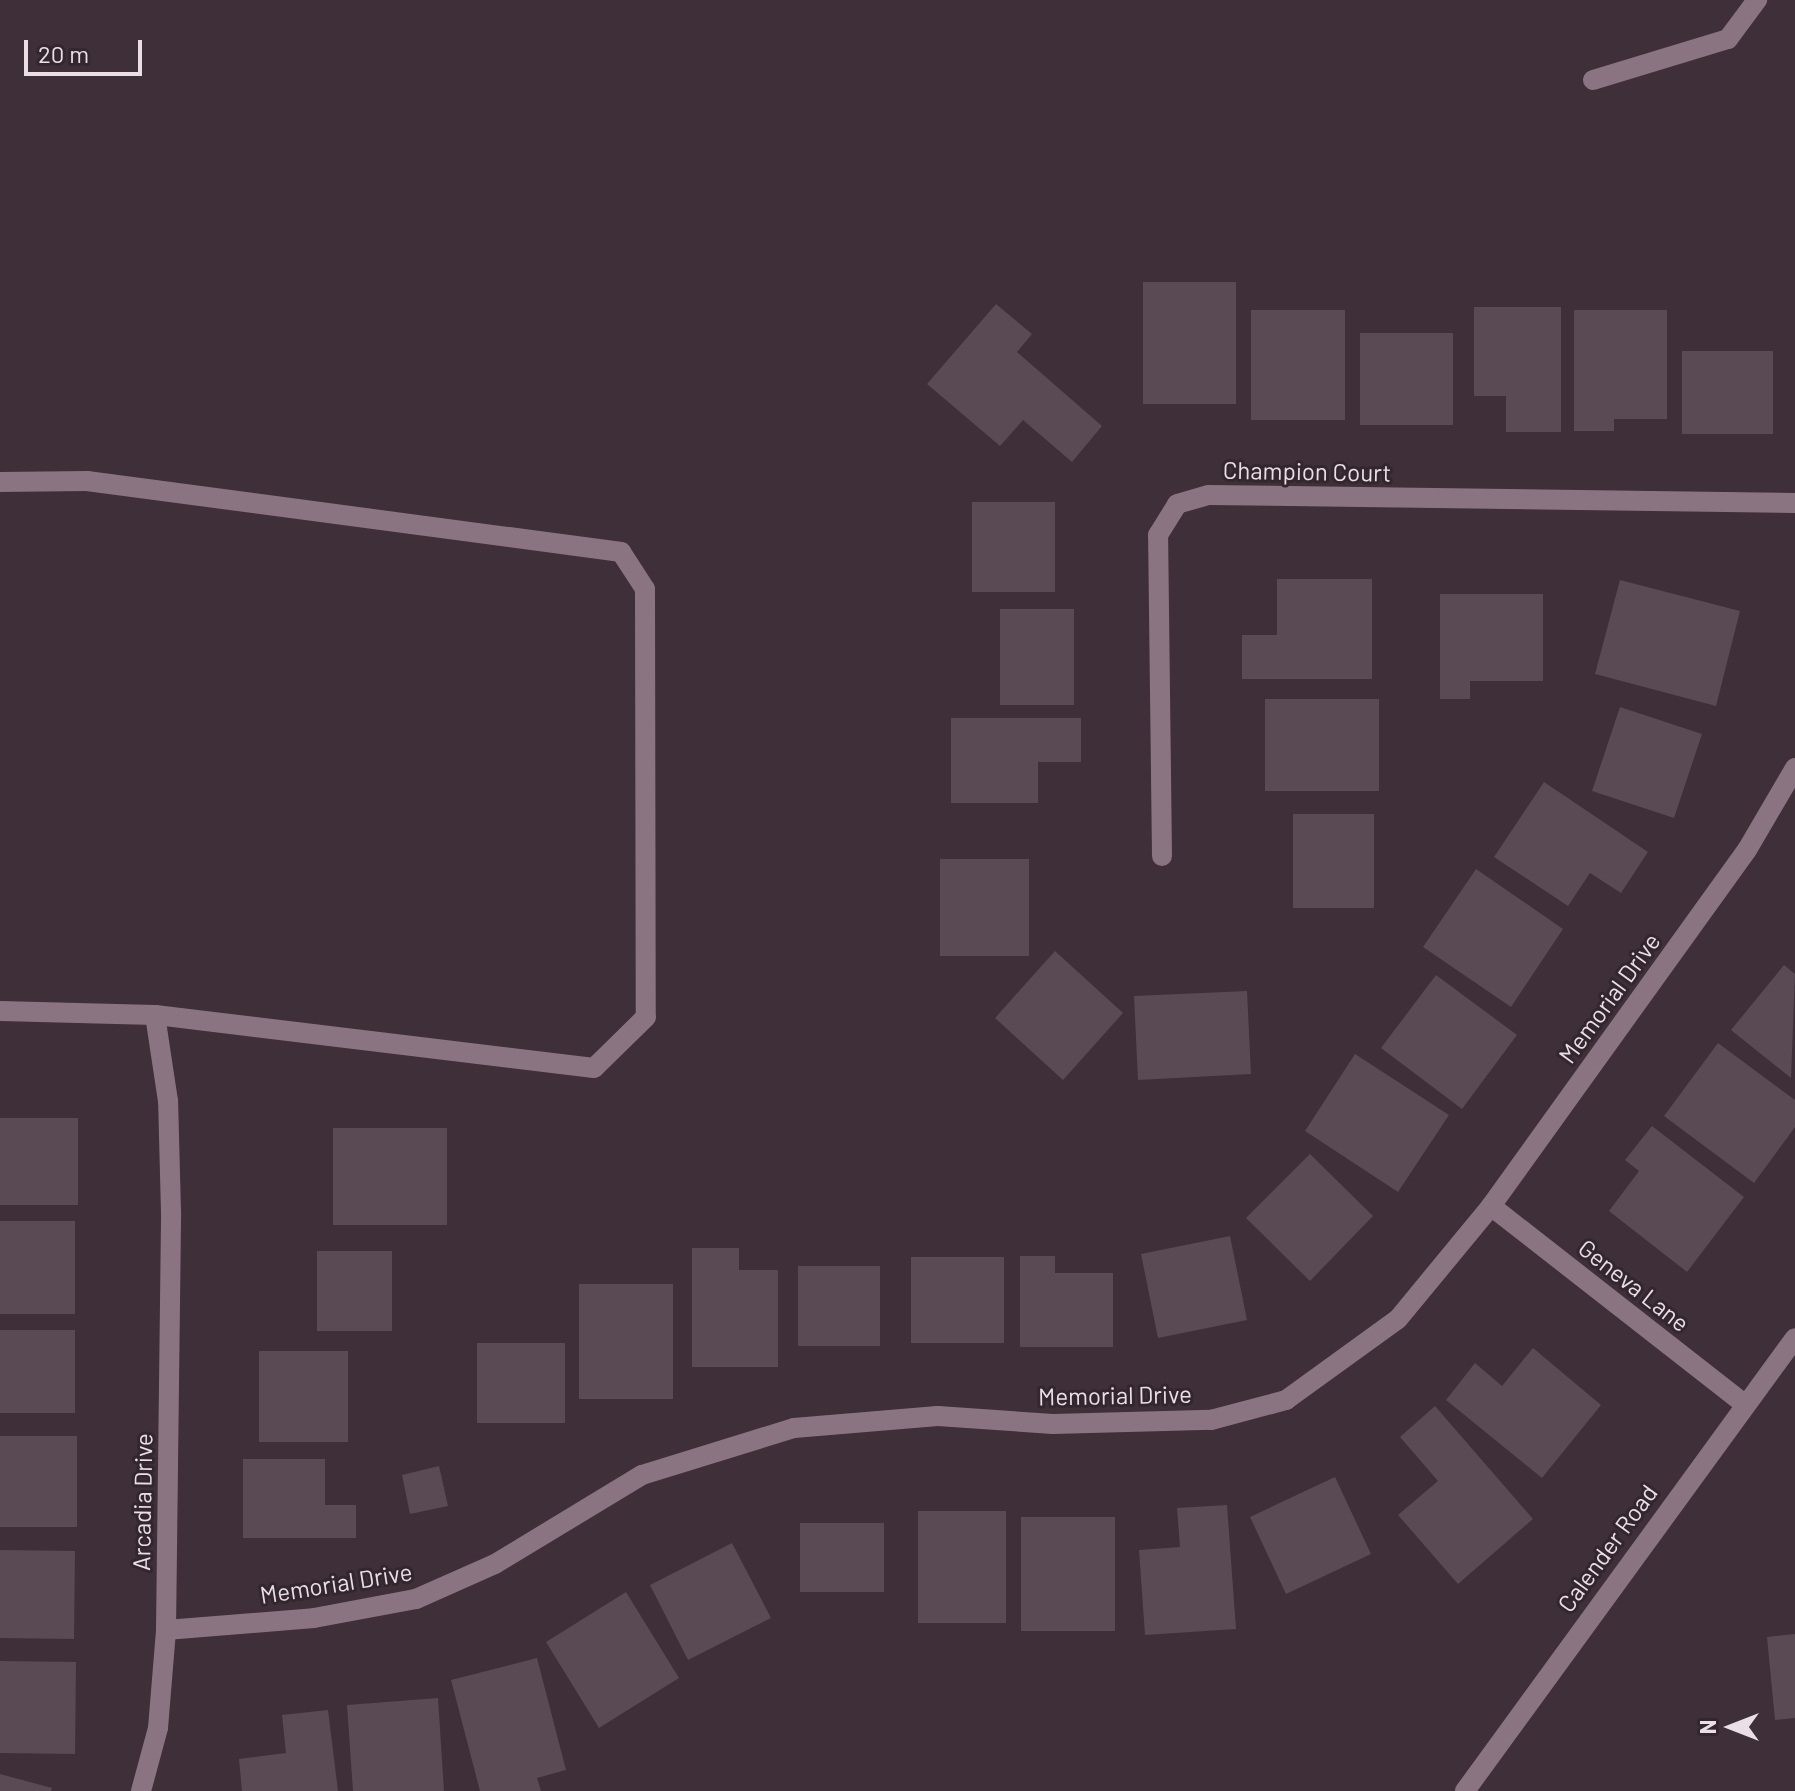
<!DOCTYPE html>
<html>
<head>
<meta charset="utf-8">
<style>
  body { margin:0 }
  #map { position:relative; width:1795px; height:1791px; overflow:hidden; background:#3e2f39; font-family:Barlow,sans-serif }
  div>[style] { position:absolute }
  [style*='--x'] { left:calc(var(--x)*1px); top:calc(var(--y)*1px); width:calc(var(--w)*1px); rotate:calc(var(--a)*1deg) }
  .building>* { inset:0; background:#594a54 }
  .minor>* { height:20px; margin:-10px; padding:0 10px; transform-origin:10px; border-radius:10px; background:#8b7482 }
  span { translate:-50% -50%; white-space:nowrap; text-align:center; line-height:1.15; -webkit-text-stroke:6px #34262f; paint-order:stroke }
  .street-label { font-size:24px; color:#e9dfe5 }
  .north { position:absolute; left:1691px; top:1687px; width:80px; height:80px; -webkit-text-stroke:6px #34262f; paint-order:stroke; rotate:270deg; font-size:22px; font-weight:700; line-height:32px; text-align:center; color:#e9dfe5 }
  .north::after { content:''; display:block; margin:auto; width:28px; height:36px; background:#e9dfe5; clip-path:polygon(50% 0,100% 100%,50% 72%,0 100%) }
  .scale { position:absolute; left:24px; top:40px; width:118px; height:36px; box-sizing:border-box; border:4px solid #e9dfe5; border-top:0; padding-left:10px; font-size:24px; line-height:28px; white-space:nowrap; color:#e9dfe5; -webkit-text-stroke:6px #34262f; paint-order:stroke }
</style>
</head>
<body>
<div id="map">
  <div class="building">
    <i style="clip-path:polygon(1143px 282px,1236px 282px,1236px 404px,1143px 404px)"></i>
    <i style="clip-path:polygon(996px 304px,1032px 334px,1017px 352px,1102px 426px,1072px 462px,1023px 420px,1000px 446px,927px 384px)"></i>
    <i style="clip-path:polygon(1474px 307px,1561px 307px,1561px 432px,1506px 432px,1506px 396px,1474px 396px)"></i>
    <i style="clip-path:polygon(1251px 310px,1345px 310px,1345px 420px,1251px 420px)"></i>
    <i style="clip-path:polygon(1574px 310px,1667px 310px,1667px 419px,1614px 419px,1614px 431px,1574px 431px)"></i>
    <i style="clip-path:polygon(1360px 333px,1453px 333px,1453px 425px,1360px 425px)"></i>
    <i style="clip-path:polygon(1682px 351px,1773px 351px,1773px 434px,1682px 434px)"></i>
    <i style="clip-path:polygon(972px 502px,1055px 502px,1055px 592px,972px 592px)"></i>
    <i style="clip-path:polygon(1277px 579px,1372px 579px,1372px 679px,1242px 679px,1242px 635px,1277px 635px)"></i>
    <i style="clip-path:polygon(1620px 580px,1740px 611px,1716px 706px,1595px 674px)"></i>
    <i style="clip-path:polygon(1440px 594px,1543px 594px,1543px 681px,1470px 681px,1470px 699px,1440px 699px)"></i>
    <i style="clip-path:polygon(1000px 609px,1074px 609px,1074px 705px,1000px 705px)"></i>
    <i style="clip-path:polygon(1265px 699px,1379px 699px,1379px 791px,1265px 791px)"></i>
    <i style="clip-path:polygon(1620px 707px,1702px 734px,1674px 818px,1592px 791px)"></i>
    <i style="clip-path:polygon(951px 718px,1081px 718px,1081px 762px,1038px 762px,1038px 803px,951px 803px)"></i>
    <i style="clip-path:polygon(1544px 782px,1648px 852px,1621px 893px,1590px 873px,1568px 906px,1494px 857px)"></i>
    <i style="clip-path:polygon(1293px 814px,1374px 814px,1374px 908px,1293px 908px)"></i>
    <i style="clip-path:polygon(940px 859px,1029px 859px,1029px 956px,940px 956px)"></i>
    <i style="clip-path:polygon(1476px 869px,1563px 929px,1511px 1007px,1423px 947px)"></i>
    <i style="clip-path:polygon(1055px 951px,1123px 1013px,1063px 1080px,995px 1018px)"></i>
    <i style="clip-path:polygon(1784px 965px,1795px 974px,1791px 1078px,1731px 1030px)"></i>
    <i style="clip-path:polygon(1436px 975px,1517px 1035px,1462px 1109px,1381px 1048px)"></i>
    <i style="clip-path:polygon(1247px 991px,1251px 1074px,1138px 1080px,1134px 996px)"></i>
    <i style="clip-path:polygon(1718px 1043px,1795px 1100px,1795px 1127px,1754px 1183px,1664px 1116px)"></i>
    <i style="clip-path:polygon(1355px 1054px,1449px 1115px,1398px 1192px,1305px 1131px)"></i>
    <i style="clip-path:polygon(0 1118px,78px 1118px,78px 1205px,0 1205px)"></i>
    <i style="clip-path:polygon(1652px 1126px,1744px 1197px,1687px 1272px,1609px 1211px,1639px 1171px,1625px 1160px)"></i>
    <i style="clip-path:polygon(333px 1128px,447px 1128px,447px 1225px,333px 1225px)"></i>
    <i style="clip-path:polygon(1310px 1154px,1373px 1216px,1310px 1281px,1246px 1218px)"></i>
    <i style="clip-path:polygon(0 1221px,75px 1221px,75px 1314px,0 1314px)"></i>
    <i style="clip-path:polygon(1230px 1236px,1247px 1320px,1158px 1338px,1141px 1254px)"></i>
    <i style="clip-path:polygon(692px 1248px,739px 1248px,739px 1270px,778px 1270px,778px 1367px,692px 1367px)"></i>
    <i style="clip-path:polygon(317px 1251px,392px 1251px,392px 1331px,317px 1331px)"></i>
    <i style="clip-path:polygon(1020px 1256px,1055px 1256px,1055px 1273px,1113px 1273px,1113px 1347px,1020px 1347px)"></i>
    <i style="clip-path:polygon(911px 1257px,1004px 1257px,1004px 1343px,911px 1343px)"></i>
    <i style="clip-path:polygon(798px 1266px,880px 1266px,880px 1346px,798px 1346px)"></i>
    <i style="clip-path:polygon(579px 1284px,673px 1284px,673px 1399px,579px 1399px)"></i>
    <i style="clip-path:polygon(0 1330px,75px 1330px,75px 1413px,0 1413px)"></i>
    <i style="clip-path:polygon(477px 1343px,565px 1343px,565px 1423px,477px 1423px)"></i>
    <i style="clip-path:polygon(1533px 1348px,1601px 1405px,1542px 1478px,1446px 1400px,1475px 1363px,1502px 1386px)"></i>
    <i style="clip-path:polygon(259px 1351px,348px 1351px,348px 1442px,259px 1442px)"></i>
    <i style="clip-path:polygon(1435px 1406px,1533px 1519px,1458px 1584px,1398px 1515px,1438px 1481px,1400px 1437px)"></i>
    <i style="clip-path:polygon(0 1436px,77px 1436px,77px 1527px,0 1527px)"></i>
    <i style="clip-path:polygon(243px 1459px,325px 1459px,325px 1505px,356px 1505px,356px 1538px,243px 1538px)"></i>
    <i style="clip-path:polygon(439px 1466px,448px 1506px,410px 1514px,402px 1475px)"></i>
    <i style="clip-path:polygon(1335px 1477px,1371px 1554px,1286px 1594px,1250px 1517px)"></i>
    <i style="clip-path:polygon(1227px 1505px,1236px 1629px,1145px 1635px,1139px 1550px,1180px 1547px,1177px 1508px)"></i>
    <i style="clip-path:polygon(918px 1511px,1006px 1511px,1006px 1623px,918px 1623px)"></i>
    <i style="clip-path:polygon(1021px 1517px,1115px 1517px,1115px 1631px,1021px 1631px)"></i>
    <i style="clip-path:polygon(800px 1523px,884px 1523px,884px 1592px,800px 1592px)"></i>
    <i style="clip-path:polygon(732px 1543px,771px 1618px,688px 1660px,650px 1585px)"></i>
    <i style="clip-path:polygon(0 1550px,75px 1551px,74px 1639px,0 1638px)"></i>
    <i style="clip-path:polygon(626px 1592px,679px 1678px,599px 1728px,546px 1642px)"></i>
    <i style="clip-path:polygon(1795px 1634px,1795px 1718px,1775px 1720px,1767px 1637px)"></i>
    <i style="clip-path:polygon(537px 1658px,566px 1770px,537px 1778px,541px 1791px,480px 1791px,451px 1680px)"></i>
    <i style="clip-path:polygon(0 1661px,76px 1662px,75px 1754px,0 1753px)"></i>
    <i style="clip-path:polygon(438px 1698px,444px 1791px,353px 1791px,347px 1705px)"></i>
    <i style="clip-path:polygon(328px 1710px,338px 1791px,242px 1791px,239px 1759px,286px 1753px,282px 1715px)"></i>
    <i style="clip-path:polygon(0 1774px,52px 1788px,51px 1791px,0 1791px)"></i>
  </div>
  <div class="minor">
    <i style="--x:1593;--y:80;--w:141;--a:-16.9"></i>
    <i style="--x:1728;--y:39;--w:49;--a:-53.4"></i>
    <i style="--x:0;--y:482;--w:87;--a:-0.7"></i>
    <i style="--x:87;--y:481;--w:539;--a:7.57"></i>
    <i style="--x:621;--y:552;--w:44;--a:57"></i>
    <i style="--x:645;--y:589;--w:428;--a:89.9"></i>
    <i style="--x:646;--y:1017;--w:73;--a:135.6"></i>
    <i style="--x:594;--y:1068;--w:442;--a:-173.1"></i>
    <i style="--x:155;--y:1015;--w:155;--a:-178.5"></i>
    <i style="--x:1162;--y:856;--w:321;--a:-90.7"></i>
    <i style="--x:1158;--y:535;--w:36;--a:-58"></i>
    <i style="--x:1177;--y:504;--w:33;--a:-16"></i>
    <i style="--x:1209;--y:495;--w:586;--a:0.78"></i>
    <i style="--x:1491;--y:1206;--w:323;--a:38"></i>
    <i style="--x:166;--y:1630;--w:148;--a:-4.6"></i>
    <i style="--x:314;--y:1618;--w:104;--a:-10.6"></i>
    <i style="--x:416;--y:1599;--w:86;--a:-23.9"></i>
    <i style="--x:495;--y:1564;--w:172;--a:-31.2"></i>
    <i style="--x:642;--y:1475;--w:159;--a:-17.2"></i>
    <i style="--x:794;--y:1428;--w:144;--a:-4.8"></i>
    <i style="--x:938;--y:1416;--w:115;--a:4"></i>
    <i style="--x:1053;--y:1424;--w:158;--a:-1.5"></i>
    <i style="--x:1211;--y:1420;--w:78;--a:-14.9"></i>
    <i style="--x:1286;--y:1400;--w:138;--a:-35.9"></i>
    <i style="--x:1398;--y:1319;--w:146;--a:-50.5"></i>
    <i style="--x:1491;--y:1206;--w:438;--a:-54.3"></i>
    <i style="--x:1747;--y:850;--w:95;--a:-59.7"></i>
    <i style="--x:141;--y:1791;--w:65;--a:-74.9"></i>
    <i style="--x:158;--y:1728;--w:98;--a:-85.3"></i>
    <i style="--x:166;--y:1630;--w:418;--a:-89.3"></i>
    <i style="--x:171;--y:1212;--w:111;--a:-91.5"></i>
    <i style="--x:168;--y:1101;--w:87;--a:-98.6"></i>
    <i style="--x:1465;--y:1791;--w:560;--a:-53.93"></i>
  </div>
  <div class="street-label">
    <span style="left:1307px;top:471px;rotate:1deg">Champion Court</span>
    <span style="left:1609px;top:998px;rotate:-54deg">Memorial Drive</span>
    <span style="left:1634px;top:1285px;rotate:38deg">Geneva Lane</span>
    <span style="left:1115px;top:1395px;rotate:-1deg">Memorial Drive</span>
    <span style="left:142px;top:1502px;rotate:-89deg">Arcadia Drive</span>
    <span style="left:1607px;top:1548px;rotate:-54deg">Calender Road</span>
    <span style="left:336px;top:1583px;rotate:-9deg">Memorial Drive</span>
  </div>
  <div class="north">N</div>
  <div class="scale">20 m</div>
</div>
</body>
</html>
